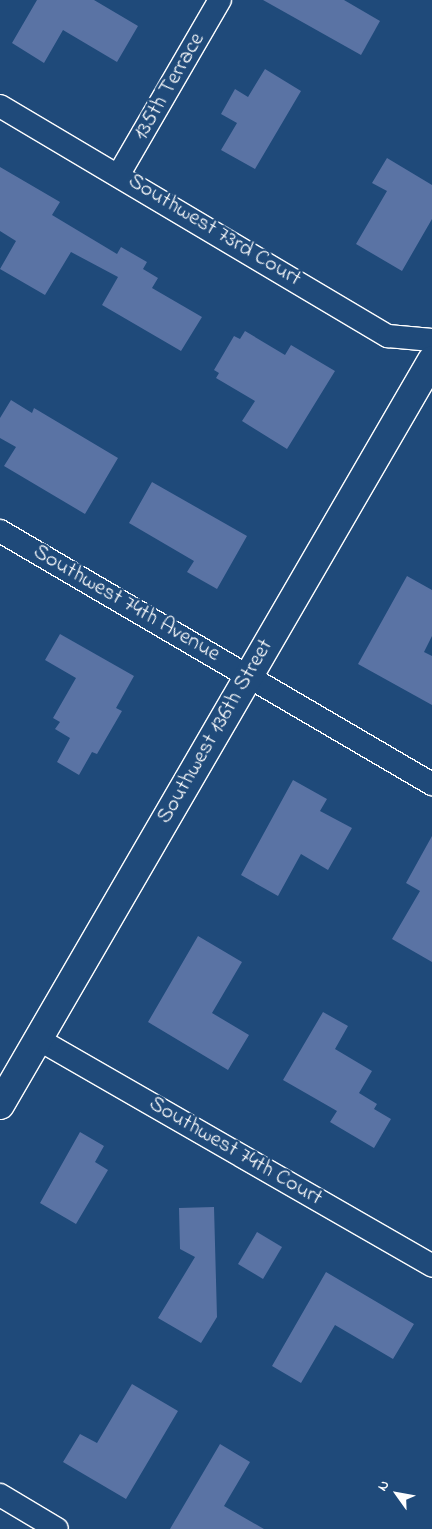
<!DOCTYPE html>
<html>
<head>
<meta charset="utf-8">
<style>
  body { margin:0 }
  #map { position:relative; width:432px; height:1529px; overflow:hidden; background:#1f4a7a; font-family:"Indie Flower",sans-serif }
  div>[style] { position:absolute }
  [style*='--x'] { left:calc(var(--x)*1px); top:calc(var(--y)*1px); width:calc(var(--w)*1px); rotate:calc(var(--a)*1deg) }
  .building>* { inset:0; background:#5a73a4 }
  .roads { filter:drop-shadow(1px 0 #fff) drop-shadow(-1px 0 #fff) drop-shadow(0 1px #fff) drop-shadow(0 -1px #fff) }
  .street>* { height:22px; margin:-11px; padding:0 11px; transform-origin:11px; border-radius:11px; background:#1f4a7a }
  .secondary>* { height:28px; margin:-14px; padding:0 14px; transform-origin:14px; border-radius:14px; background:#1f4a7a }
  span { translate:-50% -50%; white-space:nowrap; text-align:center; line-height:1.15; -webkit-text-stroke:5px #1f4a7a; paint-order:stroke }
  .street-label { font-size:22px; color:#fff }
  .north { position:absolute; left:372px; top:1469px; width:50px; height:50px; -webkit-text-stroke:4px #1f4a7a; paint-order:stroke; rotate:302deg; font-size:14px; font-weight:700; line-height:20px; text-align:center; color:#fff }
  .north::after { content:''; display:block; margin:auto; width:18px; height:22px; background:#fff; clip-path:polygon(50% 0,100% 100%,50% 72%,0 100%) }
</style>
</head>
<body>
<div id="map">
  <div class="building">
    <i style="clip-path:polygon(37px 0,94px 0,138px 26px,117px 62px,63px 30px,44px 63px,12px 43px)"></i>
    <i style="clip-path:polygon(263px 0,344px 0,380px 21px,361px 55px)"></i>
    <i style="clip-path:polygon(265px 69px,301px 91px,255px 169px,221px 150px,237px 123px,221px 114px,235px 89px,248px 97px)"></i>
    <i style="clip-path:polygon(387px 158px,432px 185px,432px 219px,402px 271px,356px 244px,387px 191px,372px 183px)"></i>
    <i style="clip-path:polygon(0 167px,60px 202px,52px 215px,117px 254px,121px 247px,147px 262px,143px 269px,158px 278px,152px 288px,202px 317px,181px 351px,102px 305px,118px 277px,71px 252px,45px 295px,0 269px,16px 241px,0 231px)"></i>
    <i style="clip-path:polygon(245px 331px,285px 355px,291px 345px,335px 371px,287px 449px,242px 421px,255px 401px,216px 378px,219px 373px,214px 370px,234px 336px,240px 339px)"></i>
    <i style="clip-path:polygon(11px 400px,32px 413px,34px 408px,118px 458px,85px 514px,4px 466px,16px 447px,0 438px,0 418px)"></i>
    <i style="clip-path:polygon(152px 482px,247px 536px,217px 589px,187px 572px,194px 561px,129px 523px)"></i>
    <i style="clip-path:polygon(407px 576px,432px 590px,432px 636px,424px 652px,432px 656px,432px 705px,358px 664px)"></i>
    <i style="clip-path:polygon(60px 634px,134px 676px,116px 708px,122px 711px,97px 754px,92px 752px,79px 775px,57px 762px,70px 738px,55px 729px,60px 722px,53px 718px,76px 678px,45px 660px)"></i>
    <i style="clip-path:polygon(293px 780px,327px 799px,320px 811px,352px 828px,328px 870px,301px 854px,278px 896px,241px 875px)"></i>
    <i style="clip-path:polygon(432px 836px,432px 962px,392px 939px,420px 891px,406px 883px)"></i>
    <i style="clip-path:polygon(198px 936px,242px 962px,212px 1013px,249px 1035px,228px 1070px,148px 1022px)"></i>
    <i style="clip-path:polygon(323px 1012px,348px 1026px,335px 1049px,372px 1071px,359px 1093px,377px 1104px,374px 1109px,391px 1119px,374px 1148px,330px 1122px,337px 1111px,283px 1080px)"></i>
    <i style="clip-path:polygon(80px 1132px,104px 1146px,95px 1162px,108px 1170px,76px 1224px,40px 1203px)"></i>
    <i style="clip-path:polygon(214px 1207px,217px 1317px,201px 1343px,158px 1318px,195px 1257px,180px 1249px,179px 1208px)"></i>
    <i style="clip-path:polygon(257px 1232px,282px 1247px,263px 1279px,238px 1264px)"></i>
    <i style="clip-path:polygon(326px 1272px,414px 1324px,393px 1359px,335px 1325px,301px 1383px,272px 1366px)"></i>
    <i style="clip-path:polygon(132px 1384px,178px 1411px,126px 1499px,63px 1462px,80px 1434px,97px 1443px)"></i>
    <i style="clip-path:polygon(220px 1444px,250px 1462px,224px 1506px,264px 1529px,170px 1529px)"></i>
  </div>
  <div class="roads">
    <div class="street">
      <i style="--x:0;--y:106;--w:451;--a:30.7"></i>
      <i style="--x:388;--y:336;--w:44;--a:5.2"></i>
      <i style="--x:119;--y:174;--w:201;--a:-59.9"></i>
      <i style="--x:0;--y:531;--w:501;--a:30.36"></i>
      <i style="--x:38;--y:1039;--w:455;--a:29.9"></i>
      <i style="--x:0;--y:1495;--w:66;--a:30.8"></i>
    </div>
    <div class="secondary">
      <i style="--x:0;--y:1105;--w:861;--a:-59.89"></i>
    </div>
  </div>
  <div class="street-label">
    <span style="left:170px;top:87px;rotate:-60deg">135th Terrace</span>
    <span style="left:214px;top:231px;rotate:31deg">Southwest 73rd Court</span>
    <span style="left:126px;top:604px;rotate:30deg">Southwest 74th Avenue</span>
    <span style="left:216px;top:732px;rotate:-60deg">Southwest 136th Street</span>
    <span style="left:235px;top:1152px;rotate:30deg">Southwest 74th Court</span>
  </div>
  <div class="north">N</div>
</div>
</body>
</html>
